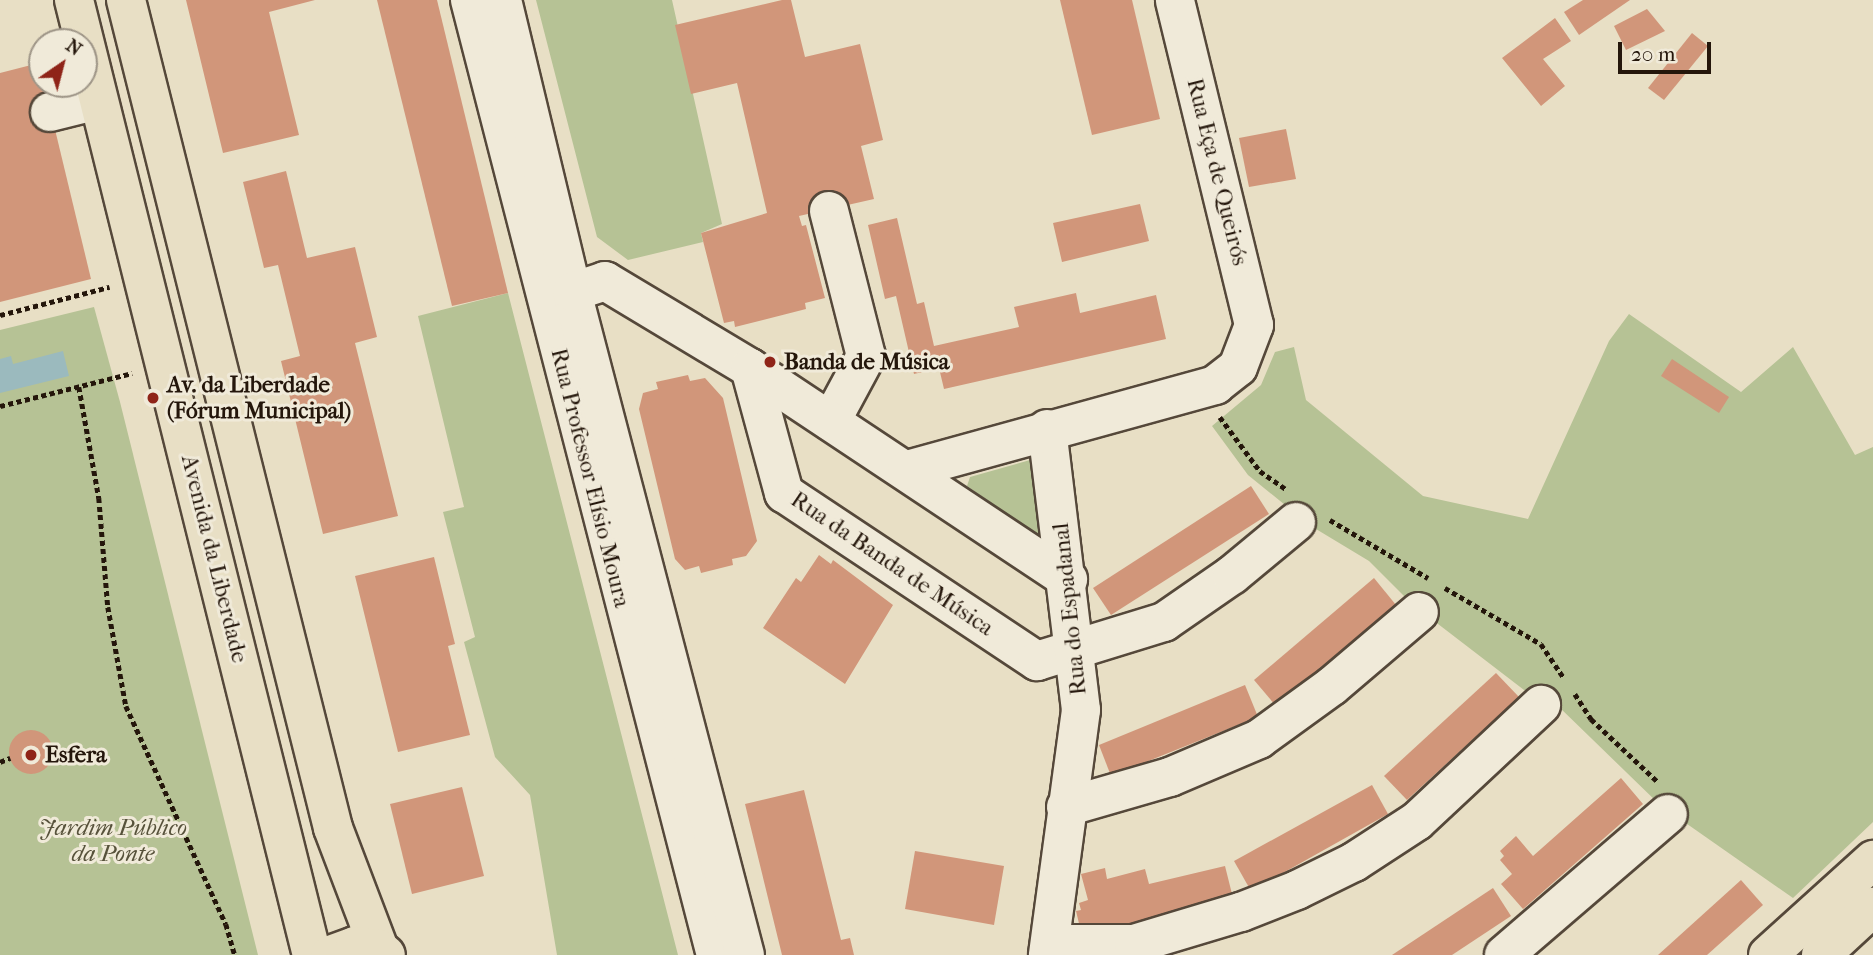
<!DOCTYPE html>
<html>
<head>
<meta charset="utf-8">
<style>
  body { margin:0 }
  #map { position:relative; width:1873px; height:955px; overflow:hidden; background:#e8dfc5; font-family:"IM FELL French Canon",serif }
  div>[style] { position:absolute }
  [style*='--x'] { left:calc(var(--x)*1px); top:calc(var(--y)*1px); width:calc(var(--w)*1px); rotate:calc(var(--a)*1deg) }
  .green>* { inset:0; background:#b6c295 }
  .water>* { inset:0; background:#9bbabe }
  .building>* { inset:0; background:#d1967a }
  .round { border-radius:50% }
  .path>* { height:4.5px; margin-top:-2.25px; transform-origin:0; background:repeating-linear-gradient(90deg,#24160b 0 5px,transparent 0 8.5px) }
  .roads { filter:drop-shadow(2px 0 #55483a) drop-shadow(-2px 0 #55483a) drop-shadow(0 2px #55483a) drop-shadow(0 -2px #55483a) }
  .minor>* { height:38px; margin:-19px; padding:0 19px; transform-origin:19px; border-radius:19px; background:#f0ead9 }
  .major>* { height:38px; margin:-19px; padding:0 19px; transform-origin:19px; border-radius:19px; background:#e8dfc5 }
  .dots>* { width:19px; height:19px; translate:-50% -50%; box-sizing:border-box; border:4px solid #f0ead9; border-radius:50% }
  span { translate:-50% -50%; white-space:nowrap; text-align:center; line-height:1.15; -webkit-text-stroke:6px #f0ead9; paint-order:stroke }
  .street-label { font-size:23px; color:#24160b }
  .poi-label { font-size:23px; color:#24160b; font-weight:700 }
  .left { translate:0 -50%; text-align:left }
  .park-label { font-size:23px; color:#57523b; font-style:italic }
  .north { position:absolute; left:28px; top:28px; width:70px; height:70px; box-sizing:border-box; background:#f0ead9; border:2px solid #9e9587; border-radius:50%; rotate:35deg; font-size:19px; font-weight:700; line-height:28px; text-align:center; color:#24160b }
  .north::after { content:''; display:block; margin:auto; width:24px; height:32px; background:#8f2418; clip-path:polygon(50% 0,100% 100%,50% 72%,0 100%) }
  .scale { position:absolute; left:1618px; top:42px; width:93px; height:32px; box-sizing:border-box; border:4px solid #24160b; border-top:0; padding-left:9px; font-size:21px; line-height:24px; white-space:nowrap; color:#24160b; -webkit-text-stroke:5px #f0ead9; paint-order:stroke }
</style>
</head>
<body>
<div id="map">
  <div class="green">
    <i style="clip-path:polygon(536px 0,672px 0,722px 224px,701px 233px,703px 242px,628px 260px,597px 237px)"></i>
    <i style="clip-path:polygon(508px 293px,678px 955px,557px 955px,530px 795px,495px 757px,464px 642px,475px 637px,443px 512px,464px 507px,418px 316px)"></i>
    <i style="clip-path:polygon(94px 307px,120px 402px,258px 955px,0 955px,0 330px)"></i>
    <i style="clip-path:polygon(1629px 314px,1741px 392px,1793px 347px,1855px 455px,1873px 447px,1873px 822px,1793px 898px,1660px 805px,1557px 705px,1537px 700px,1412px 604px,1369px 561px,1311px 526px,1248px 475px,1212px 426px,1261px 385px,1275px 352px,1294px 347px,1306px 400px,1423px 496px,1528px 519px,1609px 341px)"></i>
    <i style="clip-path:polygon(1030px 460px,1038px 467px,1045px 531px,1038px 536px,967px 486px,970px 477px)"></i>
  </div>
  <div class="water">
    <i style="clip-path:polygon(63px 351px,69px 376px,0 393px,0 359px,11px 356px,13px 364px)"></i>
  </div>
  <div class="building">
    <i style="clip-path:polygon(186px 0,315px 0,269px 12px,299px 135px,223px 153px)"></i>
    <i style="clip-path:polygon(377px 0,437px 0,508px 293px,452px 306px)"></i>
    <i style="clip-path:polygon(782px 0,791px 0,805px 57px,860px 44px,883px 140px,861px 146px,874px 199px,799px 216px,802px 226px,806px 225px,825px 298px,805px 303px,806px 309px,735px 327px,734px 321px,724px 323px,701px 233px,767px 213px,737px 83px,691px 94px,675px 25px)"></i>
    <i style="clip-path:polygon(1060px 0,1132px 0,1160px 119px,1092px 135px)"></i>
    <i style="clip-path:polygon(1583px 0,1630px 0,1579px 35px,1564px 12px)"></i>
    <i style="clip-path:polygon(1647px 9px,1665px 31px,1626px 50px,1614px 26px)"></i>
    <i style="clip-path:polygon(1555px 18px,1571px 41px,1543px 59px,1565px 86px,1541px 106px,1502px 58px)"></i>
    <i style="clip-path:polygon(1692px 33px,1708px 46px,1664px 100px,1648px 88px)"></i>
    <i style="clip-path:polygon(39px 63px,91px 279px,0 302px,0 73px)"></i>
    <i style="clip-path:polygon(1286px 129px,1296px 179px,1249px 187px,1239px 138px)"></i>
    <i style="clip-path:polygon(286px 171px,307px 258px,355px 247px,377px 337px,355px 343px,398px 516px,323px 534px,281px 361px,300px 356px,278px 265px,264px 268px,243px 182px)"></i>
    <i style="clip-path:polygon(1140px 204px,1149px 241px,1062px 262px,1053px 223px)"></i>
    <i style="clip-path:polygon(897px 218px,917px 304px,924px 302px,934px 346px,1019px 327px,1014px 307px,1076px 293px,1080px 313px,1156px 295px,1166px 339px,944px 389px,939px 368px,914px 374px,896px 296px,885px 299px,868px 225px)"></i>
    <i style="clip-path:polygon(1672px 359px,1729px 397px,1719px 413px,1661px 376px)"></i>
    <i style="clip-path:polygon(688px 375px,690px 381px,705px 378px,723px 398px,757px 541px,746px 556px,732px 559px,733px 565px,701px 573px,699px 566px,685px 570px,675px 559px,639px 409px,643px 393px,658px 389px,656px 382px)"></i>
    <i style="clip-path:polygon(1251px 486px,1269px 514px,1111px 615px,1093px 588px)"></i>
    <i style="clip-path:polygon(819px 555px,831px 564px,833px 560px,893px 605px,845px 684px,763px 628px,796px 578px,801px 582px)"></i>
    <i style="clip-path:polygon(434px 557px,455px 644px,448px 646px,470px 735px,398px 752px,355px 576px)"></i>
    <i style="clip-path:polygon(1374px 578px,1396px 605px,1276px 706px,1254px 680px)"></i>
    <i style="clip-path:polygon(1496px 673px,1519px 697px,1407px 800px,1384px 776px)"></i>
    <i style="clip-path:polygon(1245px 685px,1258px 717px,1111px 776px,1099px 745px)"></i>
    <i class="round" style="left:9px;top:730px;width:44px;height:44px"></i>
    <i style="clip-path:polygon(1621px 778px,1643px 804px,1523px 909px,1501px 884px,1512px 874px,1500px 860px,1504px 856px,1500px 851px,1516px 836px,1533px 856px)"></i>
    <i style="clip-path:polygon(1372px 785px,1388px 814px,1251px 891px,1234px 861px)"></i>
    <i style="clip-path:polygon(462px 787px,484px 876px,412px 894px,390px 804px)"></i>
    <i style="clip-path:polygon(804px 790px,841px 940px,850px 938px,854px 955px,782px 955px,745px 804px)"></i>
    <i style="clip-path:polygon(915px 851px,1004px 866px,994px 925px,905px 909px)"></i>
    <i style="clip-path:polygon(1225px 866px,1233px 898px,1082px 936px,1076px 911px,1081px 910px,1079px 903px,1088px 900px,1081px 874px,1105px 868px,1107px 879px,1145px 869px,1149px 884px)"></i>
    <i style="clip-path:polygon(1741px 880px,1763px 905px,1707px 955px,1658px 955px)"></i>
    <i style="clip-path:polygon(1493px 888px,1511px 916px,1452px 955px,1392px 955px)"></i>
  </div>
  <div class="path">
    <i style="--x:0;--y:315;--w:113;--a:-14.4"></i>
    <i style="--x:79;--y:387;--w:113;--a:79.8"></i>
    <i style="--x:99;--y:498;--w:109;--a:85.3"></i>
    <i style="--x:108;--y:607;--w:101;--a:79.7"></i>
    <i style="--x:126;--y:706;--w:240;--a:65.4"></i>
    <i style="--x:226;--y:924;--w:32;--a:74"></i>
    <i style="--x:0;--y:406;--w:136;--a:-14"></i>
    <i style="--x:1220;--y:417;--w:67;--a:53.5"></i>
    <i style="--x:1260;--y:471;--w:32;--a:35"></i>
    <i style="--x:1330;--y:520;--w:114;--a:30.6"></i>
    <i style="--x:1445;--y:588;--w:111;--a:30.3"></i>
    <i style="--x:1541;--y:644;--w:41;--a:55.9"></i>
    <i style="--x:1575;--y:694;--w:30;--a:57"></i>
    <i style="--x:1591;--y:719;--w:91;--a:43.2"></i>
    <i style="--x:0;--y:762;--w:11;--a:-22"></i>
  </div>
  <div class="roads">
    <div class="minor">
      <i style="--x:470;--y:0;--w:986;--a:75.56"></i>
      <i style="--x:502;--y:0;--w:300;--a:76.5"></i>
      <i style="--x:572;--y:292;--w:685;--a:75.38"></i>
      <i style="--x:50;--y:112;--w:49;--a:-14"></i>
      <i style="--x:829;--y:211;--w:150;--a:75.7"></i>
      <i style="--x:866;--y:356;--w:74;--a:118.3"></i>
      <i style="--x:572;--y:292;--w:35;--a:-18"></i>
      <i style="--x:605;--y:281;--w:169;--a:31"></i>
      <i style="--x:750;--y:368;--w:382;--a:33.6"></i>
      <i style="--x:750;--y:368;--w:130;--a:74.8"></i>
      <i style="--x:784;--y:493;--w:304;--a:33.6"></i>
      <i style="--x:1037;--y:661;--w:133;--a:-17.1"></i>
      <i style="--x:1164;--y:622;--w:83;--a:-34.7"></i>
      <i style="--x:1232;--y:575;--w:83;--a:-39.6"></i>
      <i style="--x:1047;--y:429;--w:283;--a:83.1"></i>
      <i style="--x:1081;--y:710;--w:247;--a:97.7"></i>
      <i style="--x:907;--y:470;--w:320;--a:-15.4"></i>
      <i style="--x:1215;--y:385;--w:29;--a:-38"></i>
      <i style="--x:1238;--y:367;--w:45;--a:-69.1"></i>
      <i style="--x:1254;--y:325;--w:334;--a:-103.7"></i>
      <i style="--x:1066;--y:807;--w:108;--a:-16.1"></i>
      <i style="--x:1170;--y:777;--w:97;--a:-23.1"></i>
      <i style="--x:1259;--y:739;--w:90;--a:-36"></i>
      <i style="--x:1332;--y:686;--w:114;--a:-40.4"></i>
      <i style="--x:1050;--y:944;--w:84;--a:0"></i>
      <i style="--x:1134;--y:944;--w:112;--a:-16.7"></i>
      <i style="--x:1241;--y:912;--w:60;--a:-21.4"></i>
      <i style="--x:1297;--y:890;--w:64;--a:-26.2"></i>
      <i style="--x:1354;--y:862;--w:75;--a:-33.1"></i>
      <i style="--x:1417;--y:821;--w:170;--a:-43.1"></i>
      <i style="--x:1504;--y:955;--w:216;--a:-40.7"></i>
    </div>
    <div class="major">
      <i style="--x:74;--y:0;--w:984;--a:76.01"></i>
      <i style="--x:126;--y:0;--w:853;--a:75.96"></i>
      <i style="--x:333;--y:828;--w:129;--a:69.2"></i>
      <i style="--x:379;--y:949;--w:9;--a:41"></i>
      <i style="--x:330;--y:955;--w:27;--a:-20"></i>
      <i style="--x:355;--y:946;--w:24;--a:7"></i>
      <i style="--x:1768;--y:955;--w:142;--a:-42.1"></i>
      <i style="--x:1821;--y:955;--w:71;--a:-42.7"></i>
    </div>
  </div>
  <div class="dots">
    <i style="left:770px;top:362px;background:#8f2418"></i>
    <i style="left:153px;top:398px;background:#8f2418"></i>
    <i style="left:31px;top:755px;background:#8f2418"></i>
  </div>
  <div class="street-label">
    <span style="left:1217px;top:172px;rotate:76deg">Rua Eça de Queirós</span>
    <span style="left:590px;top:478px;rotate:76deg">Rua Professor Elísio Moura</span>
    <span style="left:214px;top:559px;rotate:76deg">Avenida da Liberdade</span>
    <span style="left:892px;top:564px;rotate:34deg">Rua da Banda de Música</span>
    <span style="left:1070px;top:609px;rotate:-96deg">Rua do Espadanal</span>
  </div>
  <div class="poi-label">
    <span class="left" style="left:784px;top:362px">Banda de Música</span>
    <span class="left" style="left:167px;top:398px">Av. da Liberdade<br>(Fórum Municipal)</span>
    <span class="left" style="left:45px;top:755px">Esfera</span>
  </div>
  <div class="park-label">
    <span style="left:113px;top:841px">Jardim Público<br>da Ponte</span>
  </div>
  <div class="north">N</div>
  <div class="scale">20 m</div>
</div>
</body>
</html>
